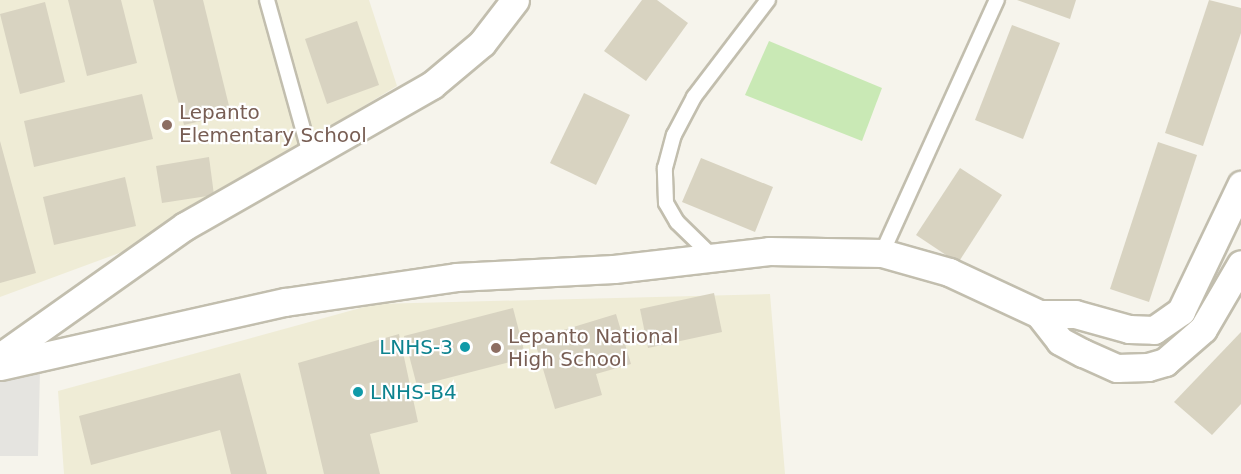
<!DOCTYPE html>
<html>
<head>
<meta charset="utf-8">
<style>
  body { margin:0 }
  #map { position:relative; width:1241px; height:474px; overflow:hidden; background:#f6f4ec; font-family:"DejaVu Sans",sans-serif }
  div>[style] { position:absolute }
  [style*='--x'] { left:calc(var(--x)*1px); top:calc(var(--y)*1px); width:calc(var(--w)*1px); rotate:calc(var(--a)*1deg) }
  .education>* { inset:0; background:#efecd6 }
  .green>* { inset:0; background:#c9e9b5 }
  .parking>* { inset:0; background:#e5e4e0 }
  .building>* { inset:0; background:#d8d3c1 }
  .roads { filter:drop-shadow(2px 0 #c2beae) drop-shadow(-2px 0 #c2beae) drop-shadow(0 2px #c2beae) drop-shadow(0 -2px #c2beae) }
  .lane>* { height:14px; margin:-7px; padding:0 7px; transform-origin:7px; border-radius:7px; background:#fff }
  .street>* { height:27px; margin:-13.5px; padding:0 13.5px; transform-origin:13.5px; border-radius:13.5px; background:#fff }
  .dots>* { width:16px; height:16px; translate:-50% -50%; box-sizing:border-box; border:3px solid #fff; border-radius:50% }
  span { translate:-50% -50%; white-space:nowrap; text-align:center; line-height:1.15; -webkit-text-stroke:4.5px #fff; paint-order:stroke }
  .education-label { font-size:20px; color:#785e54 }
  .left { translate:0 -50%; text-align:left }
  .culture-label { font-size:20px; color:#0d838f }
  .right { translate:-100% -50%; text-align:right }
</style>
</head>
<body>
<div id="map">
  <div class="education">
    <i style="clip-path:polygon(0 0,369px 0,397px 86px,122px 252px,0 297px)"></i>
    <i style="clip-path:polygon(770px 294px,785px 474px,64px 474px,58px 391px,375px 304px)"></i>
  </div>
  <div class="green">
    <i style="clip-path:polygon(769px 41px,882px 88px,862px 141px,745px 95px)"></i>
  </div>
  <div class="parking">
    <i style="clip-path:polygon(40px 370px,38px 456px,0 456px,0 382px)"></i>
  </div>
  <div class="building">
    <i style="clip-path:polygon(68px 0,121px 0,137px 63px,87px 76px)"></i>
    <i style="clip-path:polygon(153px 0,203px 0,231px 114px,184px 125px)"></i>
    <i style="clip-path:polygon(642px 0,657px 0,688px 23px,646px 81px,604px 51px)"></i>
    <i style="clip-path:polygon(1017px 0,1076px 0,1070px 19px)"></i>
    <i style="clip-path:polygon(1209px 0,1241px 8px,1241px 33px,1203px 146px,1165px 133px)"></i>
    <i style="clip-path:polygon(45px 2px,65px 82px,20px 94px,0 14px)"></i>
    <i style="clip-path:polygon(357px 21px,379px 85px,327px 104px,305px 39px)"></i>
    <i style="clip-path:polygon(1012px 25px,1060px 43px,1023px 139px,975px 120px)"></i>
    <i style="clip-path:polygon(584px 93px,630px 115px,596px 185px,550px 163px)"></i>
    <i style="clip-path:polygon(142px 94px,153px 139px,34px 167px,24px 121px)"></i>
    <i style="clip-path:polygon(0 141px,36px 273px,0 283px)"></i>
    <i style="clip-path:polygon(1158px 142px,1197px 155px,1149px 302px,1110px 289px)"></i>
    <i style="clip-path:polygon(209px 157px,214px 195px,162px 203px,156px 166px)"></i>
    <i style="clip-path:polygon(701px 158px,773px 187px,755px 232px,682px 202px)"></i>
    <i style="clip-path:polygon(960px 168px,1002px 195px,958px 263px,916px 235px)"></i>
    <i style="clip-path:polygon(125px 177px,136px 226px,54px 245px,43px 197px)"></i>
    <i style="clip-path:polygon(714px 293px,722px 332px,648px 348px,640px 309px)"></i>
    <i style="clip-path:polygon(513px 308px,526px 358px,417px 386px,404px 336px)"></i>
    <i style="clip-path:polygon(616px 314px,631px 364px,596px 374px,602px 395px,555px 409px,534px 339px)"></i>
    <i style="clip-path:polygon(1241px 332px,1241px 404px,1212px 435px,1174px 402px)"></i>
    <i style="clip-path:polygon(399px 334px,418px 422px,370px 434px,380px 474px,324px 474px,298px 363px)"></i>
    <i style="clip-path:polygon(240px 373px,267px 474px,231px 474px,220px 430px,91px 465px,79px 416px)"></i>
  </div>
  <div class="roads">
    <div class="lane">
      <i style="--x:267;--y:0;--w:160;--a:74.4"></i>
      <i style="--x:882;--y:253;--w:278;--a:-65.6"></i>
      <i style="--x:713;--y:257;--w:50;--a:-135.8"></i>
      <i style="--x:677;--y:222;--w:22;--a:-120"></i>
      <i style="--x:666;--y:203;--w:35;--a:-92"></i>
      <i style="--x:665;--y:168;--w:34;--a:-75"></i>
      <i style="--x:674;--y:135;--w:43;--a:-62.2"></i>
      <i style="--x:694;--y:97;--w:122;--a:-52.7"></i>
    </div>
    <div class="street">
      <i style="--x:1039;--y:314;--w:36;--a:0"></i>
      <i style="--x:1075;--y:314;--w:56;--a:15.5"></i>
      <i style="--x:1129;--y:329;--w:25;--a:2"></i>
      <i style="--x:1154;--y:330;--w:33;--a:-35"></i>
      <i style="--x:1181;--y:311;--w:140;--a:-64.5"></i>
      <i style="--x:0;--y:357;--w:227;--a:-35.3"></i>
      <i style="--x:185;--y:226;--w:284;--a:-29.7"></i>
      <i style="--x:432;--y:85;--w:65;--a:-40"></i>
      <i style="--x:482;--y:43;--w:54;--a:-52.5"></i>
      <i style="--x:0;--y:366;--w:292;--a:-12.7"></i>
      <i style="--x:285;--y:302;--w:173;--a:-8.3"></i>
      <i style="--x:456;--y:277;--w:158;--a:-2.9"></i>
      <i style="--x:614;--y:269;--w:156;--a:-6.6"></i>
      <i style="--x:769;--y:251;--w:113;--a:1"></i>
      <i style="--x:882;--y:253;--w:70;--a:15.8"></i>
      <i style="--x:949;--y:272;--w:99;--a:25"></i>
      <i style="--x:1039;--y:314;--w:34;--a:52"></i>
      <i style="--x:1060;--y:341;--w:26;--a:28"></i>
      <i style="--x:1083;--y:353;--w:37;--a:24"></i>
      <i style="--x:1117;--y:368;--w:31;--a:-2"></i>
      <i style="--x:1148;--y:367;--w:18;--a:-16"></i>
      <i style="--x:1165;--y:362;--w:50;--a:-41"></i>
      <i style="--x:1203;--y:329;--w:75;--a:-59.7"></i>
    </div>
  </div>
  <div class="dots">
    <i style="left:167px;top:125px;background:#8d6e63"></i>
    <i style="left:465px;top:347px;background:#0f9aa8"></i>
    <i style="left:496px;top:348px;background:#8d6e63"></i>
    <i style="left:358px;top:392px;background:#0f9aa8"></i>
  </div>
  <div class="education-label">
    <span class="left" style="left:179px;top:124px">Lepanto<br>Elementary School</span>
    <span class="left" style="left:508px;top:348px">Lepanto National<br>High School</span>
  </div>
  <div class="culture-label">
    <span class="right" style="left:453px;top:347px">LNHS-3</span>
    <span class="left" style="left:370px;top:392px">LNHS-B4</span>
  </div>
</div>
</body>
</html>
